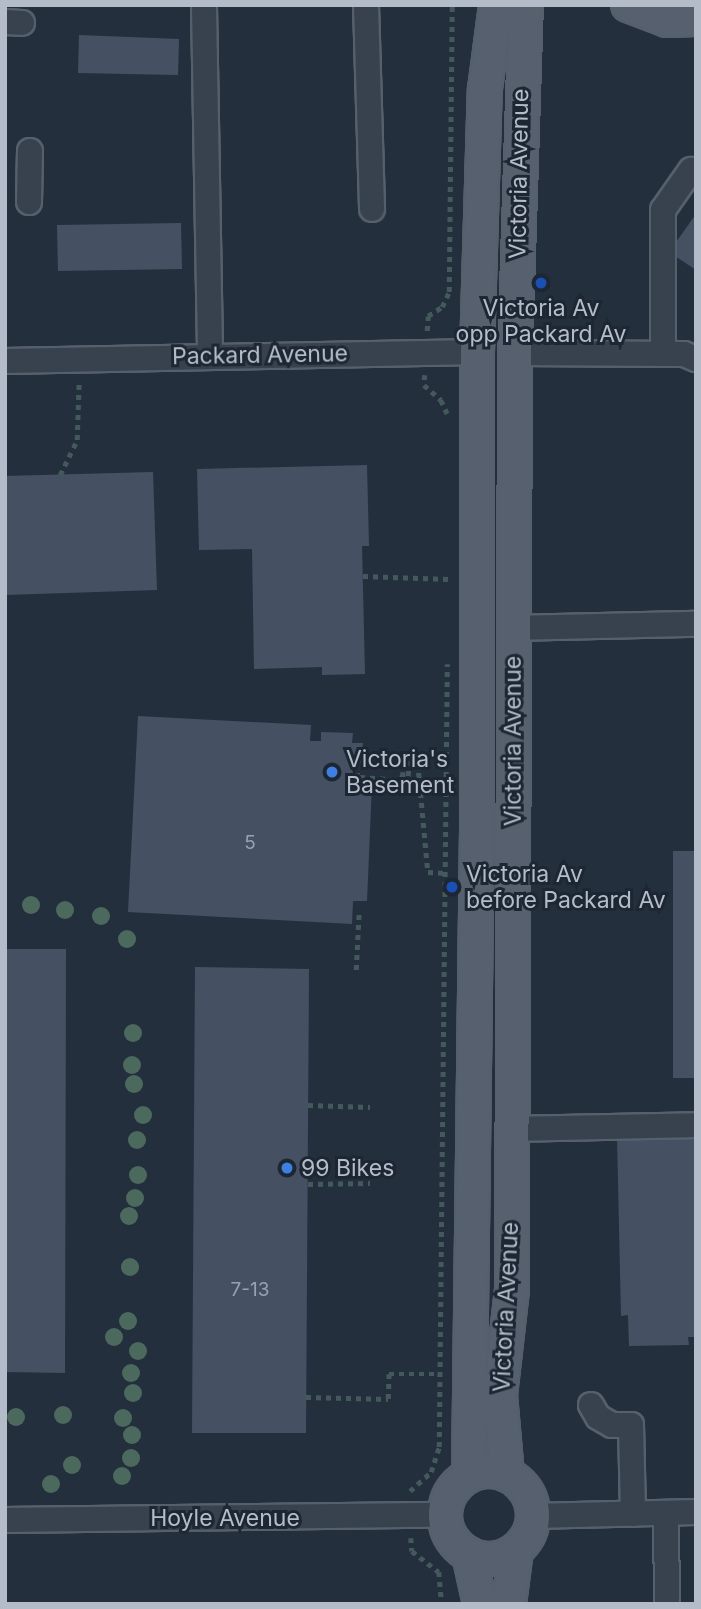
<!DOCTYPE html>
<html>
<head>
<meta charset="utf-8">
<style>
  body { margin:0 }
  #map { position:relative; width:701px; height:1609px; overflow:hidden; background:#242f3e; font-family:Inter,sans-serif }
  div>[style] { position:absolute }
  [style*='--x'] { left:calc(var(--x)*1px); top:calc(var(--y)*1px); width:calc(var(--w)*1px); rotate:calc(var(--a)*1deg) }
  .building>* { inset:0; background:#455162 }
  .path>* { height:4.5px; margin-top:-2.25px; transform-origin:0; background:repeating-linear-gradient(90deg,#44595c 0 5px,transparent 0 10px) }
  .roads { filter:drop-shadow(2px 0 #565f6c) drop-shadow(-2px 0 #565f6c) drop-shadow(0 2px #565f6c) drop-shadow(0 -2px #565f6c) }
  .minor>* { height:24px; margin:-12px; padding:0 12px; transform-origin:12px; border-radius:12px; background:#38414e }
  .major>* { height:32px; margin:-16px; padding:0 16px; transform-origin:16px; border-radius:16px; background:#56606e }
  .major>.ring { margin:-16px; padding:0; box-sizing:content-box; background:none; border:32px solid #56606e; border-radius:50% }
  .trees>* { width:18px; height:18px; margin:-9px; border-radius:50%; background:#4b6a5d }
  .dots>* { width:19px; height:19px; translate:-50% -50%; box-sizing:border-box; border:4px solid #1d2633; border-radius:50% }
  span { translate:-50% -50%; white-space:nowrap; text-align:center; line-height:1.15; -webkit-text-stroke:6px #1d2633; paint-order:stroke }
  .number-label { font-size:19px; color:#98a1af }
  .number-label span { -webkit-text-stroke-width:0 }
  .street-label { font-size:23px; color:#b4bcc9 }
  .poi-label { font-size:23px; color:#b4bcc9 }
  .left { translate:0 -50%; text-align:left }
  .frame { position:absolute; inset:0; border:7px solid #b4bcc9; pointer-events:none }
</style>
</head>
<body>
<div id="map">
  <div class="building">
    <i style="clip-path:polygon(79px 35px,179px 39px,178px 75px,78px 73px)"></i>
    <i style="clip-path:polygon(696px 214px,696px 270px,669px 252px)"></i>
    <i style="clip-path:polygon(181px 223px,182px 269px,58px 271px,57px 225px)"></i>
    <i style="clip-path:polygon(367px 465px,369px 546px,362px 546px,365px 674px,322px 675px,322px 667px,254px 669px,252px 549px,199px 550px,197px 469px)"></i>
    <i style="clip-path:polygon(153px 472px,157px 590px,5px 595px,5px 476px)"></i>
    <i style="clip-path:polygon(138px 716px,311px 725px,310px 741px,321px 741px,321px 732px,353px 733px,352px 743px,363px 743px,362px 763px,353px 762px,353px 773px,360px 773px,359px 784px,372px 784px,367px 901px,353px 901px,352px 924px,128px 912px)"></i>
    <i style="clip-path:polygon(673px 851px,696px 851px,696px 1078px,673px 1078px)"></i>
    <i style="clip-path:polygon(5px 949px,66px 949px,65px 1373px,5px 1372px)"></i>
    <i style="clip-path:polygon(195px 967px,309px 969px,306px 1433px,192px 1433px)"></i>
    <i style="clip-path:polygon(696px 1136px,696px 1337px,688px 1337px,689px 1345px,629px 1346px,628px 1315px,621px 1316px,617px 1137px)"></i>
  </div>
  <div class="path">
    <i style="--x:427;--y:331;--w:15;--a:-86"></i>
    <i style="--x:428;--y:316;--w:17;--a:-33"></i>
    <i style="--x:442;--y:307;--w:17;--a:-65"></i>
    <i style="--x:449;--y:292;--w:287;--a:-89.4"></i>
    <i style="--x:425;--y:375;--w:10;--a:96"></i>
    <i style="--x:424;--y:385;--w:23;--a:41"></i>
    <i style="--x:441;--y:400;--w:19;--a:65"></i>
    <i style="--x:60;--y:475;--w:39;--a:-64"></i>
    <i style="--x:77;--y:440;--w:59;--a:-88.1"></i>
    <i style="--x:363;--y:576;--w:85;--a:2"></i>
    <i style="--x:360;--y:777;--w:41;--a:4.2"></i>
    <i style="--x:401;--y:780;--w:8;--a:-76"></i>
    <i style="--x:403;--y:772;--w:14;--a:90"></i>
    <i style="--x:403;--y:786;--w:4;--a:0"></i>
    <i style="--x:407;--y:786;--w:34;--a:-85"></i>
    <i style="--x:410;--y:752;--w:7;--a:8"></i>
    <i style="--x:417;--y:753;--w:120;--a:84.7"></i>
    <i style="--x:428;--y:872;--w:17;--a:3"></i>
    <i style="--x:356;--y:970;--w:59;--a:-87.1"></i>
    <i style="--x:308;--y:1105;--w:62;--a:1.8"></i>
    <i style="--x:308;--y:1184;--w:62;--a:-0.9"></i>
    <i style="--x:306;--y:1397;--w:82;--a:1.4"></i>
    <i style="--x:388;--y:1399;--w:25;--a:-88"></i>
    <i style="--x:389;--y:1374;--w:50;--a:0"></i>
    <i style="--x:410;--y:1491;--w:28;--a:-42"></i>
    <i style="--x:431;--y:1472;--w:26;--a:-72"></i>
    <i style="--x:439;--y:1447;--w:783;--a:-89.41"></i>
    <i style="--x:411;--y:1538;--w:13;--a:86"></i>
    <i style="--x:412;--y:1551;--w:34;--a:38"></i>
    <i style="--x:439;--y:1572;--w:32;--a:85"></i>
  </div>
  <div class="roads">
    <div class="minor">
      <i style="--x:366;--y:5;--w:204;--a:88.3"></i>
      <i style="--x:204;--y:6;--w:350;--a:89"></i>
      <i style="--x:5;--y:22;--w:17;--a:3"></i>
      <i style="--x:29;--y:202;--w:51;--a:-88.9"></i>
      <i style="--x:515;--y:353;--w:169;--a:0.3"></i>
      <i style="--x:684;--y:354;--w:13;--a:23"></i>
      <i style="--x:663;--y:354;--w:144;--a:-90"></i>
      <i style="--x:663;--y:210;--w:49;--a:-55"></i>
      <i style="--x:5;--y:361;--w:472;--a:-1.1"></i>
      <i style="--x:513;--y:628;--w:183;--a:-1.3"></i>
      <i style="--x:511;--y:1129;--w:185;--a:-1.2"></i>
      <i style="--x:591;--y:1405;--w:14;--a:60"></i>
      <i style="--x:598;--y:1417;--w:16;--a:30"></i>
      <i style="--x:612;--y:1425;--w:19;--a:0"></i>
      <i style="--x:631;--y:1425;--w:89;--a:88.7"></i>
      <i style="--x:666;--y:1513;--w:91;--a:89.4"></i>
      <i style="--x:533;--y:1516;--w:163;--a:-1.4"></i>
      <i style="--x:5;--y:1520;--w:440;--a:-0.7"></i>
    </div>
    <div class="major">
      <i style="--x:628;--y:5;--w:42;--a:21"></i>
      <i style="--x:667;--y:20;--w:29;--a:-2"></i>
      <i class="ring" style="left:445px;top:1471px;width:56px;height:56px"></i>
      <i style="--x:469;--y:1475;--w:645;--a:-89.29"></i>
      <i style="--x:477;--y:830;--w:478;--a:-90"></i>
      <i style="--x:477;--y:352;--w:263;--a:-88.3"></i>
      <i style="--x:485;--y:89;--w:85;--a:-82.5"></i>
      <i style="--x:507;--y:1475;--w:80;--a:-95"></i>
      <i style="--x:500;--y:1395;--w:106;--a:-83.5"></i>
      <i style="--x:512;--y:1290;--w:937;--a:-89.82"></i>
      <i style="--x:515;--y:353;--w:348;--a:-88.2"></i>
      <i style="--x:469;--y:1554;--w:51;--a:77.6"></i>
      <i style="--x:509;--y:1604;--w:54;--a:-82.6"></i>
    </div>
  </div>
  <div class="trees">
    <i style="left:31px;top:905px"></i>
    <i style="left:65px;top:910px"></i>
    <i style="left:101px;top:916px"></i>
    <i style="left:127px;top:939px"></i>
    <i style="left:133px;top:1033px"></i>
    <i style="left:132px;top:1065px"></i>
    <i style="left:134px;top:1084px"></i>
    <i style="left:143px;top:1115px"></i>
    <i style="left:137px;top:1140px"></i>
    <i style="left:138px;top:1175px"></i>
    <i style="left:135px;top:1198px"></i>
    <i style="left:129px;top:1216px"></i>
    <i style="left:130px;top:1267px"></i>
    <i style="left:128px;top:1321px"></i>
    <i style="left:114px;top:1337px"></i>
    <i style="left:138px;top:1351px"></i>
    <i style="left:131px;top:1373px"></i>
    <i style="left:133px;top:1393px"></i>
    <i style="left:63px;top:1415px"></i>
    <i style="left:16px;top:1417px"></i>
    <i style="left:123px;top:1418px"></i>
    <i style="left:132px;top:1435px"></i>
    <i style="left:131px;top:1458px"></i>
    <i style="left:72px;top:1465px"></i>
    <i style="left:122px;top:1476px"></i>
    <i style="left:51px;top:1484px"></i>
  </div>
  <div class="dots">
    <i style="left:541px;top:283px;background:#1a4fb4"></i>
    <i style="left:332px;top:772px;background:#3f7fe0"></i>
    <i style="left:452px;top:887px;background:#1a4fb4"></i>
    <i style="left:287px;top:1168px;background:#3f7fe0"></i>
  </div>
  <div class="number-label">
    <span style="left:250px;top:843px">5</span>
    <span style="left:250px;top:1290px">7-13</span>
  </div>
  <div class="street-label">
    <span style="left:519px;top:174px;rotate:-89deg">Victoria Avenue</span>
    <span style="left:260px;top:355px;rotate:-1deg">Packard Avenue</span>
    <span style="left:513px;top:741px;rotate:-90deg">Victoria Avenue</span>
    <span style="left:506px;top:1307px;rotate:-87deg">Victoria Avenue</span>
    <span style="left:225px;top:1518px">Hoyle Avenue</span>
  </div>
  <div class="poi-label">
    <span style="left:541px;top:321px">Victoria Av<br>opp Packard Av</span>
    <span class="left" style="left:346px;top:772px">Victoria's<br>Basement</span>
    <span class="left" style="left:466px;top:887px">Victoria Av<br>before Packard Av</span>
    <span class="left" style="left:301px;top:1168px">99 Bikes</span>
  </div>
  <div class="frame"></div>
</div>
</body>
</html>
